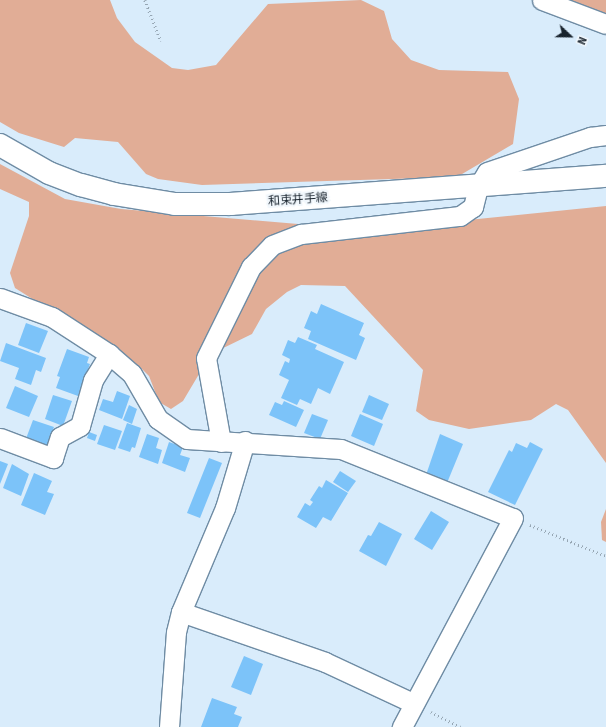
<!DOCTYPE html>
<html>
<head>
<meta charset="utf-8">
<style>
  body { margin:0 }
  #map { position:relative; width:606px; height:727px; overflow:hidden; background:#d9ecfb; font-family:"Source Sans 3","Noto Sans JP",sans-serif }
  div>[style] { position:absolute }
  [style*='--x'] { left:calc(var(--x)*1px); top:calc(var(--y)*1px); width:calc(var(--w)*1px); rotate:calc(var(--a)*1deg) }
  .green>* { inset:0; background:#e1ad96 }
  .building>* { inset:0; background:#7cc3f9 }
  .path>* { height:2.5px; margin-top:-1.25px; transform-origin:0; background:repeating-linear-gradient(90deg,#96a6b3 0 1px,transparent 0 4px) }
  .roads { filter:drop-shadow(1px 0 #6f8ca4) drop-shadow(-1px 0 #6f8ca4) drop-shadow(0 1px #6f8ca4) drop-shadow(0 -1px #6f8ca4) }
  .minor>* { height:19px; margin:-9.5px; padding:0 9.5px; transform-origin:9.5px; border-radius:9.5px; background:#fff }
  .major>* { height:22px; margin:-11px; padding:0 11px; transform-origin:11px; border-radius:11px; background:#fff }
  span { translate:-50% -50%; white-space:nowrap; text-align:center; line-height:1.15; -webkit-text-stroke:4px #f1f7fc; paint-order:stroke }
  .street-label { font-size:12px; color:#18232d }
  .north { position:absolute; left:550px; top:16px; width:40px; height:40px; -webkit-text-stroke:3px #f1f7fc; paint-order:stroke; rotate:112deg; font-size:11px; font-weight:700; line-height:16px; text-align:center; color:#18232d }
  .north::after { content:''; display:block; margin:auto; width:14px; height:18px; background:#18232d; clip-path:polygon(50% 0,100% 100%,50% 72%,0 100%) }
</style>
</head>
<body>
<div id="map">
  <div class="green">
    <i style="clip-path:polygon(0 0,110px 0,117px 18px,135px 42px,172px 68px,188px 70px,216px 65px,268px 4px,361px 0,384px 11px,392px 39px,411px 60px,439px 70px,508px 72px,519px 99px,513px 144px,457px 177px,202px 185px,158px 179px,146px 174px,118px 142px,75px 138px,64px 147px,19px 133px,0 122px)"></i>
    <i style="clip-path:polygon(563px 0,606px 0,606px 17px)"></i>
    <i style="clip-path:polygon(0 164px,65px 199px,121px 209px,369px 230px,606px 206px,606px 463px,568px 410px,556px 404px,531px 420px,469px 429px,429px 420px,416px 411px,423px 370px,345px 286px,301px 285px,287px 292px,266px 309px,252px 334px,211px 354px,183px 401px,171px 409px,159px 402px,149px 376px,139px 366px,15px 288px,10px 273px,29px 216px,29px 202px,0 189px)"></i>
    <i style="clip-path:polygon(606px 509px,606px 542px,602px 540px,601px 522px)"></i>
  </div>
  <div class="building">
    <i style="clip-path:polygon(321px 304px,364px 323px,359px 335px,365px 338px,356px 360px,308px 339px,311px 331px,304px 328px,311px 311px,317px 314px)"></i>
    <i style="clip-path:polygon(26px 323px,48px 331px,39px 353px,18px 345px)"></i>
    <i style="clip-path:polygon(298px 337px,317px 345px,315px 349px,344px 362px,330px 394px,318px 388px,311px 404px,300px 399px,297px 405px,281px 398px,289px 380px,279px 375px,285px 361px,289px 363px,290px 359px,282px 355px,288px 340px,295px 343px)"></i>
    <i style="clip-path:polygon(6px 343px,46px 358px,41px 372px,36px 370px,31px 385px,15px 379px,19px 368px,0 361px)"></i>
    <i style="clip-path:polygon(67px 349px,89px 357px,87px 363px,90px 364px,78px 396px,56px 388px,60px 377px,57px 376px)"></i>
    <i style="clip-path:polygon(15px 386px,38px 396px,29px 417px,6px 408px)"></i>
    <i style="clip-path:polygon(117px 391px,130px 396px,122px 419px,99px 410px,103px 399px,113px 402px)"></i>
    <i style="clip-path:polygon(53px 395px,72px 401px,63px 426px,45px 419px)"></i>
    <i style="clip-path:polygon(369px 395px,389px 404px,382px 420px,362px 412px)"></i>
    <i style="clip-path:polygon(284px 401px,304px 410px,296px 427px,269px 415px,275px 402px,282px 405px)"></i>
    <i style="clip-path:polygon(129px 405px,137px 409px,132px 424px,123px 420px)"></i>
    <i style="clip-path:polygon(312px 414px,328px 420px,320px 439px,304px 433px)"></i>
    <i style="clip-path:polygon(360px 414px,383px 424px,374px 446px,351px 436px)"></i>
    <i style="clip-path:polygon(33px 420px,54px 427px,45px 452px,24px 444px)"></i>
    <i style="clip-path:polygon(127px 423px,141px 428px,135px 448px,132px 447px,130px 452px,118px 448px)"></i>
    <i style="clip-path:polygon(104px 425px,122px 431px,115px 450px,97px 444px)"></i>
    <i style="clip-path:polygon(89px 432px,97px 435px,95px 441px,87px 438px)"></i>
    <i style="clip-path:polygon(147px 434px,159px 438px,156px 448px,162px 450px,158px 464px,139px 457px)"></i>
    <i style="clip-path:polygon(440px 434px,463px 444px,447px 483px,426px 475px)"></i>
    <i style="clip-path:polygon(169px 442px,183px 447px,180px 455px,190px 458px,185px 472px,162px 463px)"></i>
    <i style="clip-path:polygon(530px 442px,543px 449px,515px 505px,488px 492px,509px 450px,512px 452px,516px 443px,527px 448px)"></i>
    <i style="clip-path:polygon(209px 458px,222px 463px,200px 518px,187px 513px)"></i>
    <i style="clip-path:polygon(0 461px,8px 464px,0 484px)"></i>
    <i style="clip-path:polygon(12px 464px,29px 474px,21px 496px,3px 488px)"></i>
    <i style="clip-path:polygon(340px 471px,356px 481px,348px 492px,333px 482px)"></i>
    <i style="clip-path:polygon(34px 473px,52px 481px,47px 492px,54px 494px,45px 515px,21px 505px)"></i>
    <i style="clip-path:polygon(326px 480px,348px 493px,331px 521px,323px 517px,316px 528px,297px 517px,305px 503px,310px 506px,313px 502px,310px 500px,319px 486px,322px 488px)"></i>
    <i style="clip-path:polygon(431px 511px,449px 522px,432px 550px,414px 539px)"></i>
    <i style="clip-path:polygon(379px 522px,402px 534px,386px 566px,359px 551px,368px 535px,371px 536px)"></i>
    <i style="clip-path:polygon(244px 656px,263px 664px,251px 695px,231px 687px)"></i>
    <i style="clip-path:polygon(212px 698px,237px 707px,234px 714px,242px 717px,238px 727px,201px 727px)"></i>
  </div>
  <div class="path">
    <i style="--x:145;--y:0;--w:44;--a:68.7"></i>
    <i style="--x:530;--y:525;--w:82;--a:22.2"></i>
    <i style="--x:431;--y:712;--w:33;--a:27"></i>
  </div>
  <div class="roads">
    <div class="minor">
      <i style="--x:542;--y:0;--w:68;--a:20.6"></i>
      <i style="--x:0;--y:298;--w:55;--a:20.1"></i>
      <i style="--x:52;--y:317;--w:68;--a:33"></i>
      <i style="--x:109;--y:354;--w:30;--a:41"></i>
      <i style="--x:132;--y:374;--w:52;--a:60"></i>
      <i style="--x:158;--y:419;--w:35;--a:35"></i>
      <i style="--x:187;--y:439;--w:154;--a:3.7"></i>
      <i style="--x:341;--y:449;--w:185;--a:21.9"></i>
      <i style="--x:513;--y:518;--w:237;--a:118"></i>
      <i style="--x:0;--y:438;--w:57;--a:20.7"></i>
      <i style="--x:53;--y:458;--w:22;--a:-72"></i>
      <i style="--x:60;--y:437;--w:23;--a:-29"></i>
      <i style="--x:80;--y:426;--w:48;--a:-74.2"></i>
      <i style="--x:93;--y:380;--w:31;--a:-58"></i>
      <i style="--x:221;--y:442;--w:85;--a:-100.1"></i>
      <i style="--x:206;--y:358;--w:102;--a:-63.7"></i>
      <i style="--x:251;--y:267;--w:30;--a:-46"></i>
      <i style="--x:272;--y:245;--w:31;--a:-21"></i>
      <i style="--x:301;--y:234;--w:160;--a:-6.5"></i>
      <i style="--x:460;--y:216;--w:16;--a:-35"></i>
      <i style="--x:473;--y:207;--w:21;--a:-76"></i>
      <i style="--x:478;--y:187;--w:17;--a:-59"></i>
      <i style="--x:487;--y:172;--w:109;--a:-18.8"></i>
      <i style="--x:590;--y:137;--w:16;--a:-7"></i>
      <i style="--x:181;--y:612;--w:152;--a:19.1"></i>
      <i style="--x:325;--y:662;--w:97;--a:25"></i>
      <i style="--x:169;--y:727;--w:95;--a:-85.8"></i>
      <i style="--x:176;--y:632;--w:21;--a:-76"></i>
      <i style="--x:181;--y:612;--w:113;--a:-67.1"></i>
      <i style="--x:225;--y:508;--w:70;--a:-73.4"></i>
    </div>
    <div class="major">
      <i style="--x:0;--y:145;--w:56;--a:29.7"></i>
      <i style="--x:49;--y:173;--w:34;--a:21"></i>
      <i style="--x:81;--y:185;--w:34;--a:15"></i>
      <i style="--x:114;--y:194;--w:62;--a:9.3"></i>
      <i style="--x:175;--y:204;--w:56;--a:0"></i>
      <i style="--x:231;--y:204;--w:376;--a:-4.3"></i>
    </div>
  </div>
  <div class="street-label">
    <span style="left:298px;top:200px;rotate:-4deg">和束井手線</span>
  </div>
  <div class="north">N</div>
</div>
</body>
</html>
